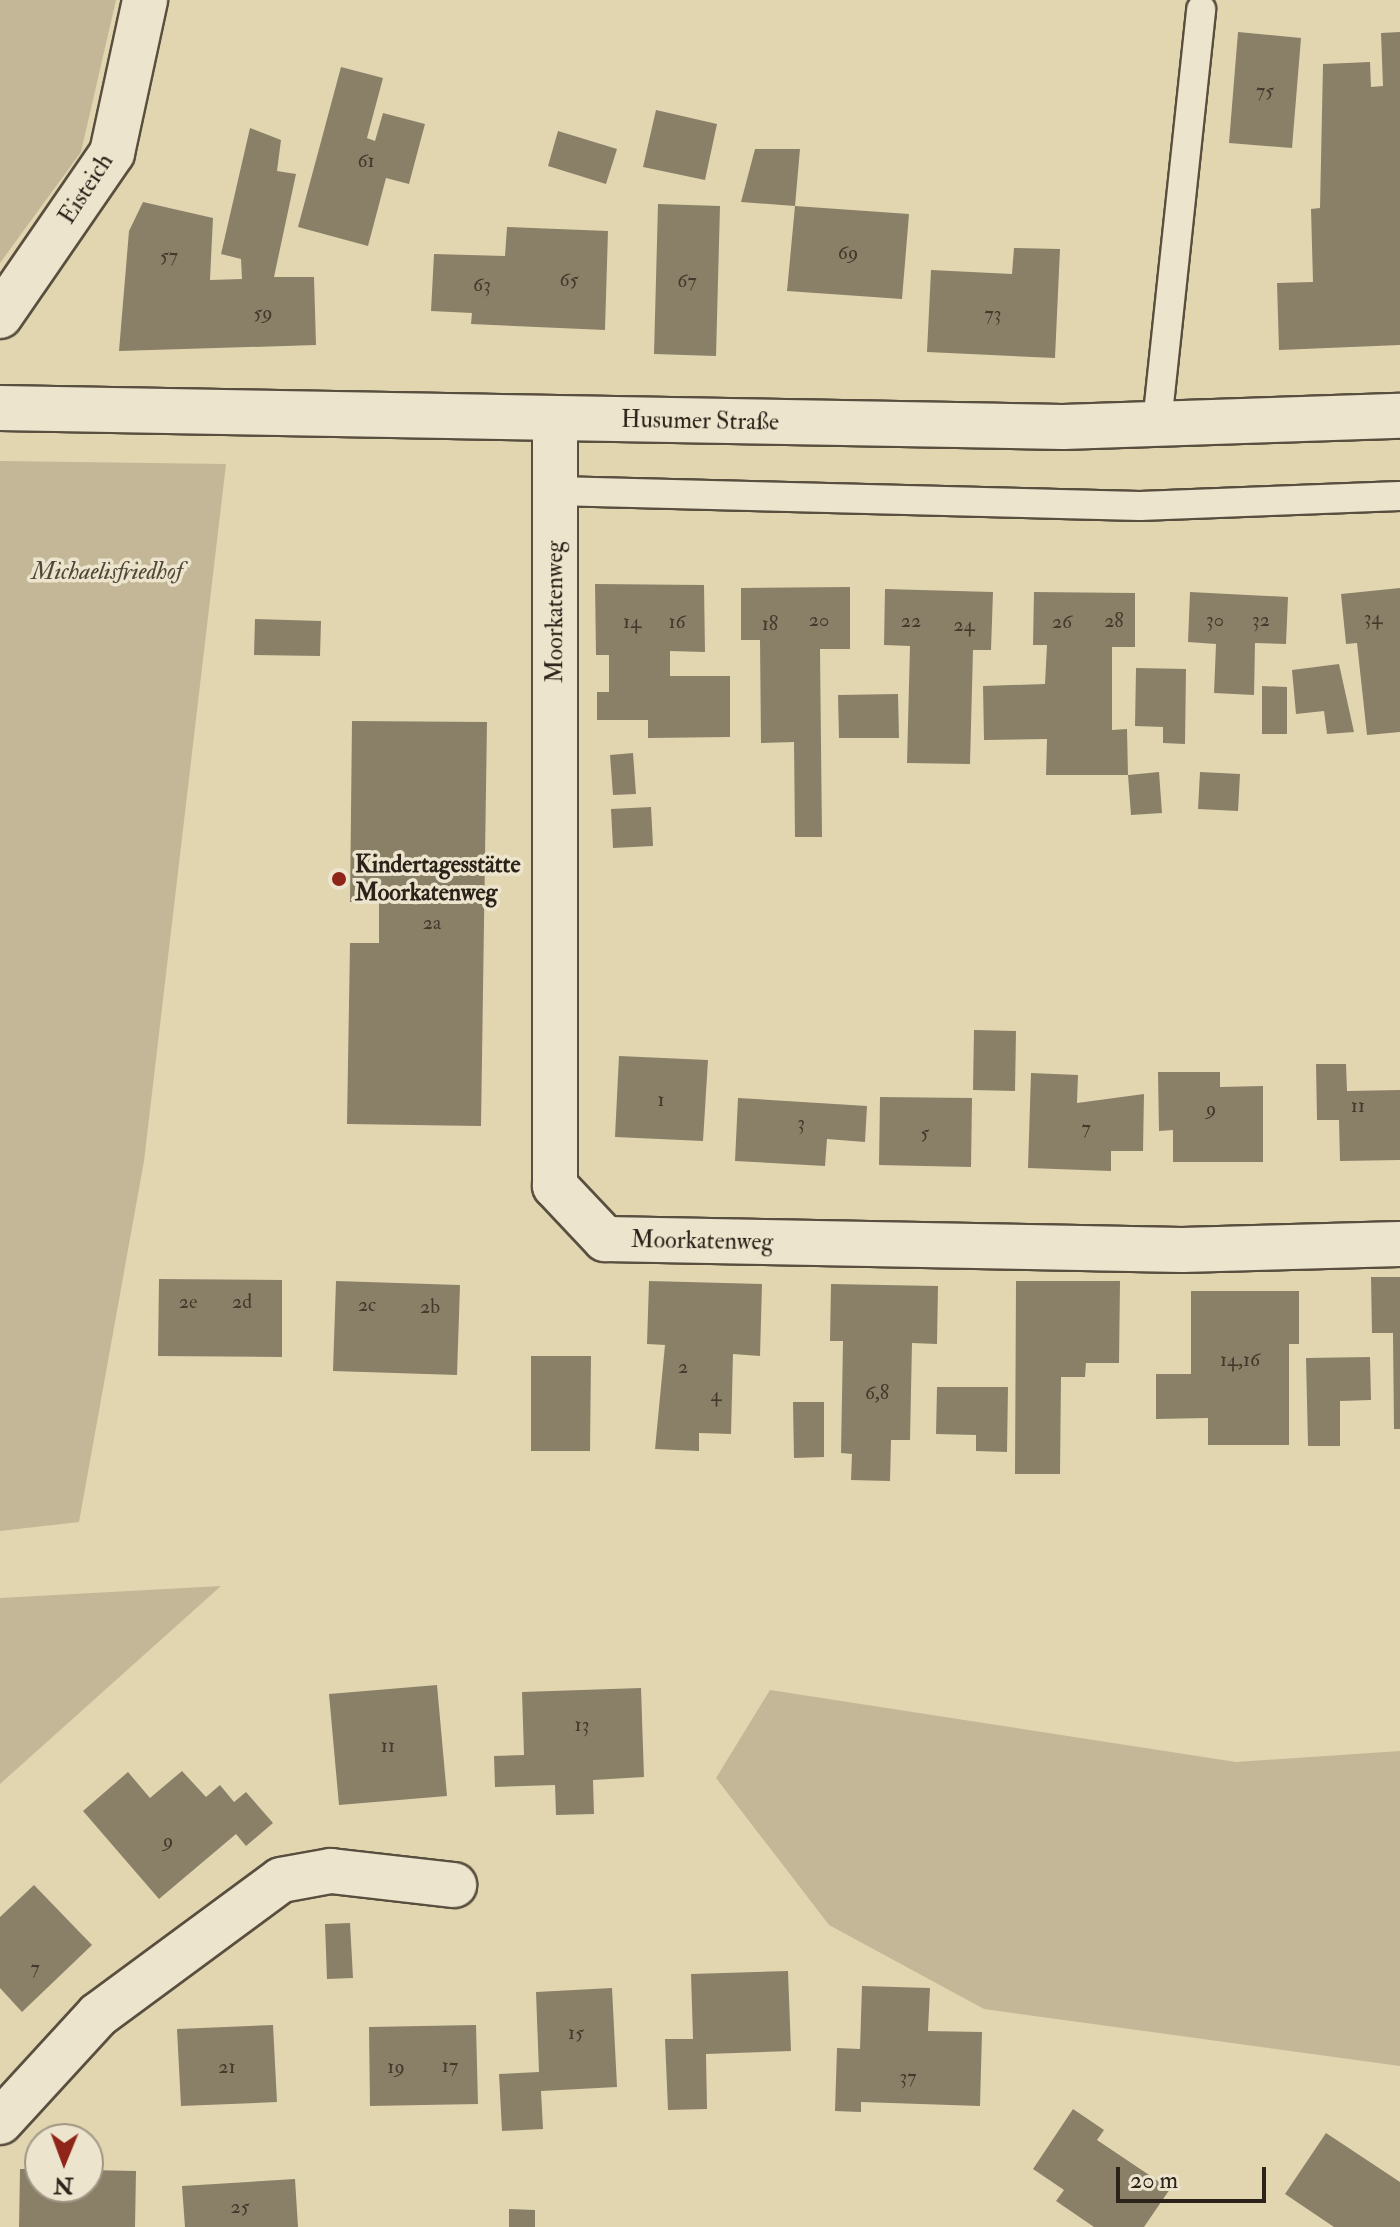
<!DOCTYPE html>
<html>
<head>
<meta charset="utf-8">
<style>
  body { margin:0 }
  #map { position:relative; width:1400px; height:2227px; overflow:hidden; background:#e2d6b1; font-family:"IM FELL Double Pica",serif }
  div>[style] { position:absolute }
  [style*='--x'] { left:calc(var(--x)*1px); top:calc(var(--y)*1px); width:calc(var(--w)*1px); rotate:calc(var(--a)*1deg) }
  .green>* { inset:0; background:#c3b797 }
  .building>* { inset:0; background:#8a8068 }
  .roads { filter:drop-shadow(2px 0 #594f3f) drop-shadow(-2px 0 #594f3f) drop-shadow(0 2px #594f3f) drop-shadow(0 -2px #594f3f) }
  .lane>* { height:28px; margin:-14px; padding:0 14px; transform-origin:14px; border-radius:14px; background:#ece4cc }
  .street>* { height:44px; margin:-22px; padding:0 22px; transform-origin:22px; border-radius:22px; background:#ece4cc }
  .dots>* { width:22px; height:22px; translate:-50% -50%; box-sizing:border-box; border:4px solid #ece4cc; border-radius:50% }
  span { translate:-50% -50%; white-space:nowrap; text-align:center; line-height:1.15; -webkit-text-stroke:7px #ece4cc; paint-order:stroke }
  .number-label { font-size:20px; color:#433a2d }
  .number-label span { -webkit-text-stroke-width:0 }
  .street-label { font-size:24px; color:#2b2219 }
  .park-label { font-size:24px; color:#514738; font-style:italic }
  .poi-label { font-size:24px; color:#2b2219; font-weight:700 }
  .left { translate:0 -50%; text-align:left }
  .north { position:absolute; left:24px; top:2123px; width:80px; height:80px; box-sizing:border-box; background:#ece4cc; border:2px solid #9f9684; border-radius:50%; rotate:181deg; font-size:22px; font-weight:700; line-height:32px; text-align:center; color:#2b2219 }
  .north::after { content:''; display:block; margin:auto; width:28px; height:36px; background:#8f2418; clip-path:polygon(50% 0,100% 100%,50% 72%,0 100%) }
  .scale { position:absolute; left:1116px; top:2167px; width:150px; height:36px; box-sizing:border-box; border:4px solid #2b2219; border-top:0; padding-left:10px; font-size:24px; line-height:28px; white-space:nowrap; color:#2b2219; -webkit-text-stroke:6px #ece4cc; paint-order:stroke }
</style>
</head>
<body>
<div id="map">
  <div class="green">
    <i style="clip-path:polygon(0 0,116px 0,81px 152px,0 263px)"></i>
    <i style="clip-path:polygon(0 461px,226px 464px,144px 1161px,79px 1522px,0 1531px)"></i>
    <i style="clip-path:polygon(221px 1586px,0 1784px,0 1598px)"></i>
    <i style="clip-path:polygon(770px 1690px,1236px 1762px,1400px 1751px,1400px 2066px,984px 2009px,829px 1925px,716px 1778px)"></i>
  </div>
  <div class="building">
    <i style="clip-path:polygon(1238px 32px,1301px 38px,1292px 148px,1229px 143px)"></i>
    <i style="clip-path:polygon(1400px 32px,1400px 345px,1279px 350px,1277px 283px,1313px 282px,1311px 209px,1320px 208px,1323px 64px,1370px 62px,1371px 87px,1383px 86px,1381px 33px)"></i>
    <i style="clip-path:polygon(341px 67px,383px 78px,367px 138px,375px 141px,383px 113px,425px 124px,409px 184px,386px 178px,368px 246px,298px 227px)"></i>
    <i style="clip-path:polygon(656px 110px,717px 124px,705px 180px,643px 167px)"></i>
    <i style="clip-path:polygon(250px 128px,281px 140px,277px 171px,296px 174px,274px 277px,314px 277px,316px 345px,119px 351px,129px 231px,143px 202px,213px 218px,210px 280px,242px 279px,241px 259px,221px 254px)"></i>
    <i style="clip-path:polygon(558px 131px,617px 149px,606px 184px,548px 166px)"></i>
    <i style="clip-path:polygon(755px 149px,800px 149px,795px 206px,909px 214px,902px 299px,787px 291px,795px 206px,741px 202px)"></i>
    <i style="clip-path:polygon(658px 204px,720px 206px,716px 356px,654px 354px)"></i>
    <i style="clip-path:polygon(507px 227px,608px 231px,605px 330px,471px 324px,472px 313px,431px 311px,434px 254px,505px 256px)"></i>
    <i style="clip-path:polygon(1014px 248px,1060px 249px,1055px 358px,927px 352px,931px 270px,1012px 274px)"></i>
    <i style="clip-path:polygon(595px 584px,704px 585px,705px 652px,670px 651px,670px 676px,730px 676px,730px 737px,648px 738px,648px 720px,597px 720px,597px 692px,609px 692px,609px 655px,596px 655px)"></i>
    <i style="clip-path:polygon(850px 587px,850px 649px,820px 649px,822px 837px,795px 837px,794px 742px,761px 743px,760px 640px,741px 640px,741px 588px)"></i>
    <i style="clip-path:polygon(1400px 588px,1400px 732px,1367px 735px,1357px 643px,1346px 644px,1341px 594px)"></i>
    <i style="clip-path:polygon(885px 589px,993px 592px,991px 650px,973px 650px,970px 764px,907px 763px,910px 646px,884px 645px)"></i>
    <i style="clip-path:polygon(1034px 592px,1135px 593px,1135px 647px,1112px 647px,1112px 730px,1127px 729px,1128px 775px,1046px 775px,1047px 739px,984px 740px,983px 686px,1045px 684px,1047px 645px,1033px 645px)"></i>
    <i style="clip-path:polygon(1190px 592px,1288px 597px,1286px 644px,1255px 643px,1254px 695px,1214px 693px,1216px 644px,1188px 642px)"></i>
    <i style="clip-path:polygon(255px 619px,321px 621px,320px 656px,254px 655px)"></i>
    <i style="clip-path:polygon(1339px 664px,1354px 732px,1327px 734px,1324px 711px,1296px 714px,1292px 670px)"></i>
    <i style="clip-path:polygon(1136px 668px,1186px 669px,1185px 744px,1163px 743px,1163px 727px,1135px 726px)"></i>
    <i style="clip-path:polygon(1262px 686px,1287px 687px,1287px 734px,1262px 734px)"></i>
    <i style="clip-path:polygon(898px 694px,899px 738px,839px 738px,838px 695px)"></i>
    <i style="clip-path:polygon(352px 721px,487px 722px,481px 1126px,347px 1124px,350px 943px,379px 943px,379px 902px,350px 902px)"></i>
    <i style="clip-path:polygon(633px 753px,636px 794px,613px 795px,610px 755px)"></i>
    <i style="clip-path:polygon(1159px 772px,1162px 813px,1131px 815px,1128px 775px)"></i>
    <i style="clip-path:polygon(1200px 772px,1240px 774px,1238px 811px,1198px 809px)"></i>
    <i style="clip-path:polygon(651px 807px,653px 846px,613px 848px,611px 809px)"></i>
    <i style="clip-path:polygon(974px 1030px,1016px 1031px,1015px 1091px,973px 1090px)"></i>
    <i style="clip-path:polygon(619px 1056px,708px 1060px,703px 1141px,615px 1137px)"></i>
    <i style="clip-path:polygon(1316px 1064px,1346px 1064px,1347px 1091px,1400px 1090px,1400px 1160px,1340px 1161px,1339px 1120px,1317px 1120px)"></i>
    <i style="clip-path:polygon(1158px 1072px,1220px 1072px,1220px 1087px,1263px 1086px,1263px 1162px,1173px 1162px,1173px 1130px,1159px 1131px)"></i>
    <i style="clip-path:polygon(1031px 1073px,1078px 1075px,1077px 1103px,1144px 1094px,1143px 1151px,1111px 1151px,1111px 1171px,1028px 1168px)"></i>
    <i style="clip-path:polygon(880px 1097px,972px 1098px,971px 1167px,879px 1165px)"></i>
    <i style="clip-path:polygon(738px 1098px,867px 1106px,865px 1142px,827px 1139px,825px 1166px,735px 1161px)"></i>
    <i style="clip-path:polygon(1371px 1277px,1400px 1277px,1400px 1429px,1394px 1429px,1393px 1333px,1372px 1333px)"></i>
    <i style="clip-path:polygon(159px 1279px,282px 1280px,282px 1357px,158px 1356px)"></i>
    <i style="clip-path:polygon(336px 1281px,460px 1285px,457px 1375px,333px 1371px)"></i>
    <i style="clip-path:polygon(649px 1281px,762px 1284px,760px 1356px,733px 1354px,731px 1434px,699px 1433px,699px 1451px,655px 1449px,665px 1345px,647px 1344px)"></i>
    <i style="clip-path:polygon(1016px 1281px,1120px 1281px,1119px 1363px,1086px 1363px,1085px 1377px,1061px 1377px,1060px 1474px,1015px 1474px)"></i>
    <i style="clip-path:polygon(831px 1284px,938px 1286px,937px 1344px,912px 1343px,910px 1440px,891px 1440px,890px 1481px,851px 1480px,852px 1454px,841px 1453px,843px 1341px,830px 1341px)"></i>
    <i style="clip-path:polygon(1191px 1291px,1299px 1291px,1299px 1344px,1289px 1344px,1289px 1445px,1208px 1445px,1208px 1418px,1156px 1419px,1156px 1374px,1191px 1374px)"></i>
    <i style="clip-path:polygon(531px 1356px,591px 1356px,590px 1451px,531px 1451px)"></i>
    <i style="clip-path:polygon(1370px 1357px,1371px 1400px,1340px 1401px,1340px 1446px,1308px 1446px,1306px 1358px)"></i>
    <i style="clip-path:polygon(937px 1387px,1008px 1387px,1007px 1452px,976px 1451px,976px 1435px,936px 1434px)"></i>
    <i style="clip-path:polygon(793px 1402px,824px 1402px,824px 1457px,794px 1458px)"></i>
    <i style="clip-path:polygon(437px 1685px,447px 1796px,339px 1805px,329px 1694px)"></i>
    <i style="clip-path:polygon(641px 1688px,644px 1777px,593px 1780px,594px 1814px,556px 1815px,555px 1785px,495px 1787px,494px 1756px,524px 1755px,522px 1692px)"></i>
    <i style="clip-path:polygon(182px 1771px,206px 1797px,220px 1785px,234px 1802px,246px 1792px,273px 1823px,246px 1846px,236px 1834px,159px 1899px,83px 1811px,128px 1772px,150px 1798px)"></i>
    <i style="clip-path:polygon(34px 1885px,92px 1945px,22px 2012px,0 1988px,0 1917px)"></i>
    <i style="clip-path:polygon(350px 1923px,353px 1978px,327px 1979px,325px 1924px)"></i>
    <i style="clip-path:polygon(788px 1971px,791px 2051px,706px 2054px,707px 2109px,668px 2110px,665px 2039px,693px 2039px,691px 1974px)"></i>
    <i style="clip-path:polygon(862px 1986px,930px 1988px,928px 2031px,982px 2032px,980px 2106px,861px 2102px,861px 2112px,835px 2111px,837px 2048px,860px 2049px)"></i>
    <i style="clip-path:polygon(612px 1988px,617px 2087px,541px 2091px,543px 2129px,502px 2131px,499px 2074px,539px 2072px,536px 1992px)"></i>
    <i style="clip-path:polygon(273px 2025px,277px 2102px,181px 2106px,177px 2029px)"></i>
    <i style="clip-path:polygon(476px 2025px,478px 2104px,370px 2106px,369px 2027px)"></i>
    <i style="clip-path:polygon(1073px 2109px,1104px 2130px,1097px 2140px,1170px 2189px,1144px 2227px,1094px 2227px,1056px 2201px,1064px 2190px,1033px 2169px)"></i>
    <i style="clip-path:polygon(1326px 2133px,1400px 2182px,1400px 2227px,1334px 2227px,1285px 2194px)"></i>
    <i style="clip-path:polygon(20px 2169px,40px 2169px,40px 2187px,88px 2187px,88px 2170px,136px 2171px,135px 2227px,19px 2227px)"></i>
    <i style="clip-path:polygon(295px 2179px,298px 2227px,185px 2227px,182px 2186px)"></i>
    <i style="clip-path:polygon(509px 2209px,535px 2210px,535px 2227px,509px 2227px)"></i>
  </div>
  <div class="roads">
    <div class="lane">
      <i style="--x:1157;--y:423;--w:416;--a:-83.9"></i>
      <i style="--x:555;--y:491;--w:585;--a:1.47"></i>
      <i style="--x:1140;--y:506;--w:260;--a:-2.2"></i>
    </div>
    <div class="street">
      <i style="--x:0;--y:316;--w:198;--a:-55.5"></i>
      <i style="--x:112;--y:153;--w:157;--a:-77.8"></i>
      <i style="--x:0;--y:408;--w:1063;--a:1.02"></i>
      <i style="--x:1063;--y:427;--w:337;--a:-1.9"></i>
      <i style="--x:555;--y:418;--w:768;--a:90"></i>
      <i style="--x:555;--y:1186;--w:73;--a:46.7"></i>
      <i style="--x:605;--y:1239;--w:577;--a:1.09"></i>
      <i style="--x:1182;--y:1250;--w:218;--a:-1.6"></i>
      <i style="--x:0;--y:2122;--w:145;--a:-47.5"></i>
      <i style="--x:98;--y:2015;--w:227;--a:-36.4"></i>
      <i style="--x:281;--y:1880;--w:51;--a:-10.2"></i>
      <i style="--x:331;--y:1871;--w:124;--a:6.5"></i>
    </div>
  </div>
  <div class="dots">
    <i style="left:339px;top:879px;background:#8f2418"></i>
  </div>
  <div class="number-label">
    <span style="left:1265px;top:90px">75</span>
    <span style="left:366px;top:160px">61</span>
    <span style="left:848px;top:252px">69</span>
    <span style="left:169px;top:255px">57</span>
    <span style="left:569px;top:279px">65</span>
    <span style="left:687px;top:280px">67</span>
    <span style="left:482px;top:284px">63</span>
    <span style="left:263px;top:312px">59</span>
    <span style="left:993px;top:313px">73</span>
    <span style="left:1373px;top:617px">34</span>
    <span style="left:819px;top:619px">20</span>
    <span style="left:1215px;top:619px">30</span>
    <span style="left:1261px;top:619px">32</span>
    <span style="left:911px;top:620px">22</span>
    <span style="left:1114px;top:620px">28</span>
    <span style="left:632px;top:621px">14</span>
    <span style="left:677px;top:621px">16</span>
    <span style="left:1062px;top:621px">26</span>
    <span style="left:770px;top:623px">18</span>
    <span style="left:964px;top:624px">24</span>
    <span style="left:432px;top:922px">2a</span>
    <span style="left:661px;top:1099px">1</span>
    <span style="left:1358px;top:1105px">11</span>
    <span style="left:1211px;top:1108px">9</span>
    <span style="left:801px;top:1122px">3</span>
    <span style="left:1086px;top:1127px">7</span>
    <span style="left:925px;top:1132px">5</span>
    <span style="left:188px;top:1301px">2e</span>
    <span style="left:242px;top:1301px">2d</span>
    <span style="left:367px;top:1304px">2c</span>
    <span style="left:430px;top:1306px">2b</span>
    <span style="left:1240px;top:1359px">14,16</span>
    <span style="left:683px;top:1366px">2</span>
    <span style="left:877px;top:1392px">6,8</span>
    <span style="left:716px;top:1394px">4</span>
    <span style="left:582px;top:1724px">13</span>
    <span style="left:388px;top:1745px">11</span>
    <span style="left:168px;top:1840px">9</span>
    <span style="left:35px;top:1967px">7</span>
    <span style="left:576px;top:2032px">15</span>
    <span style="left:450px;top:2065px">17</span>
    <span style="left:227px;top:2066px">21</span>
    <span style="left:396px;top:2066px">19</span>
    <span style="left:908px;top:2076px">37</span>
    <span style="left:240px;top:2206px">25</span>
  </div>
  <div class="street-label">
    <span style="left:86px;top:189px;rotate:-57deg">Eisteich</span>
    <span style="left:700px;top:421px;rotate:1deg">Husumer Straße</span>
    <span style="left:555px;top:612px;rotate:-90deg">Moorkatenweg</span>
    <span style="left:702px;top:1241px;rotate:1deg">Moorkatenweg</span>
  </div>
  <div class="park-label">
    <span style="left:107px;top:572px">Michaelisfriedhof</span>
  </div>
  <div class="poi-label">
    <span class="left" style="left:355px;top:879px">Kindertagesstätte<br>Moorkatenweg</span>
  </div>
  <div class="north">N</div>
  <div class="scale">20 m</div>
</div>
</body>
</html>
